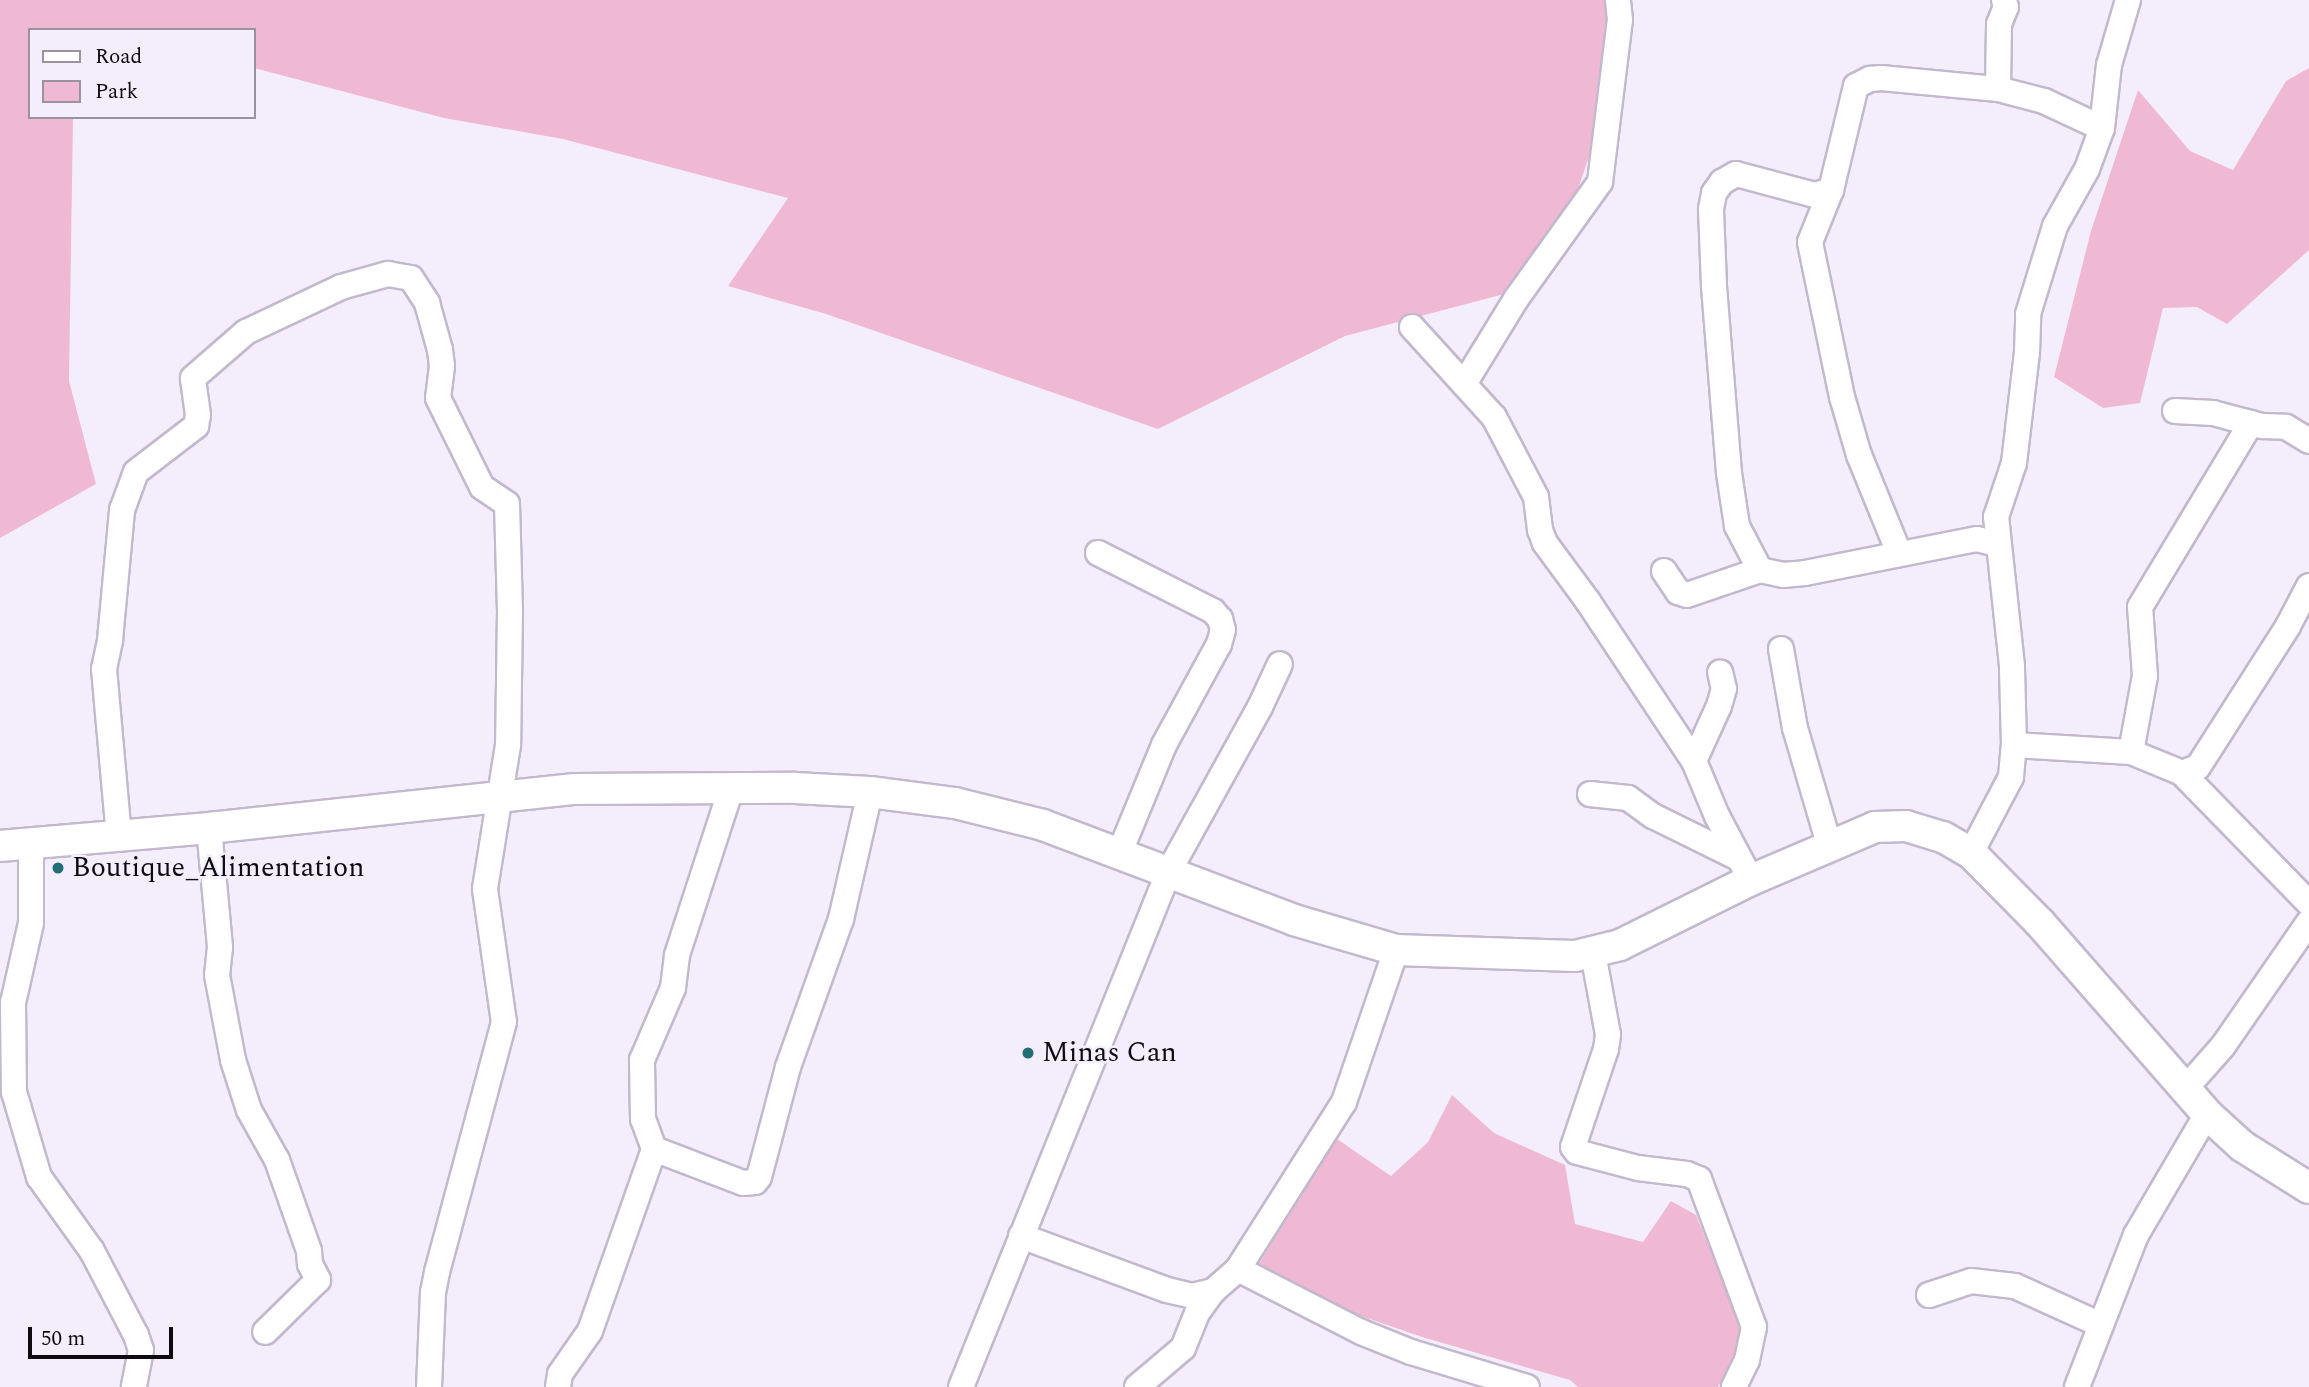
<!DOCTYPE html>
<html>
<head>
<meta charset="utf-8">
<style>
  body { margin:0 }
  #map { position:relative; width:2309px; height:1387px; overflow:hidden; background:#f4eefc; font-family:Spectral,serif }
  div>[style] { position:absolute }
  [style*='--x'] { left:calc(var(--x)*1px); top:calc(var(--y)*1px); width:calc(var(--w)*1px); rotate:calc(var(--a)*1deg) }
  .green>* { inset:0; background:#f0b9d3 }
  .roads { filter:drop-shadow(2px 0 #c3b8ce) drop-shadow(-2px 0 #c3b8ce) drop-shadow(0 2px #c3b8ce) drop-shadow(0 -2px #c3b8ce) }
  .minor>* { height:24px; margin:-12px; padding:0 12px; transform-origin:12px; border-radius:12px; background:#fff }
  .major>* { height:30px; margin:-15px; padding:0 15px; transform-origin:15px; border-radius:15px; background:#fff }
  .dots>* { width:19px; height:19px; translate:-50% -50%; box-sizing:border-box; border:4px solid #f4eefc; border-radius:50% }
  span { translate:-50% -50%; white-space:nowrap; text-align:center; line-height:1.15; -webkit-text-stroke:5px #f4eefc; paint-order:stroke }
  .poi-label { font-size:28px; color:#0e0a12 }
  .left { translate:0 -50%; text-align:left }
  .legend { position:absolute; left:28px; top:28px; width:228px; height:91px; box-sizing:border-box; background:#f4eefc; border:2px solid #98939e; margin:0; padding:9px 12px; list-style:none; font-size:21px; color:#0e0a12 }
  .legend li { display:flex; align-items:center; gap:14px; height:35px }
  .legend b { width:35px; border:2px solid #98939e }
  .scale { position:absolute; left:28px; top:1327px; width:145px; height:32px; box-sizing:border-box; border:4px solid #0e0a12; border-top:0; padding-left:9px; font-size:21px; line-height:24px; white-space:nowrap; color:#0e0a12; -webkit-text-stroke:5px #f4eefc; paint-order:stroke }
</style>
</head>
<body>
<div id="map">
  <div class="green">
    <i style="clip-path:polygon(0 0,1611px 0,1595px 139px,1546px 283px,1345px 336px,1158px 429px,826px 314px,728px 286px,788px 198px,563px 139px,444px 118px,254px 68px,254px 30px,30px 30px,30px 117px,73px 117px,69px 381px,96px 484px,0 538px)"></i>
    <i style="clip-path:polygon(2309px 68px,2309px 250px,2227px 324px,2197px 307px,2163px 308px,2140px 403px,2103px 408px,2054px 377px,2091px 231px,2138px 90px,2190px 151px,2233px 170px,2286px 81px)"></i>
    <i style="clip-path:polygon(1452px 1095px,1494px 1133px,1565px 1165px,1575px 1224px,1643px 1242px,1671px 1201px,1696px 1215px,1744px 1334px,1718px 1387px,1578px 1387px,1570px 1380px,1422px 1337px,1326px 1304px,1257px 1267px,1337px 1139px,1391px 1176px,1428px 1142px)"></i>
  </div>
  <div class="roads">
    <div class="minor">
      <i style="--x:1998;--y:89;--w:65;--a:-89.1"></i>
      <i style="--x:1999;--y:24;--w:18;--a:-68"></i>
      <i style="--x:2006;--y:7;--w:7;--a:-106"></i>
      <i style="--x:1412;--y:327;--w:122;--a:47.7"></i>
      <i style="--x:1494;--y:417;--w:90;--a:62.3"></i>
      <i style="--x:1536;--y:497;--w:33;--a:83"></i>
      <i style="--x:1540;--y:530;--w:14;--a:69"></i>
      <i style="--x:1545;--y:543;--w:71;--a:53.6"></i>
      <i style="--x:1587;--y:600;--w:193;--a:56.4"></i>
      <i style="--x:1694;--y:761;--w:60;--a:67.3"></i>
      <i style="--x:1717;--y:816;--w:72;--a:62"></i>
      <i style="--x:1464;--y:384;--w:100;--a:-58.5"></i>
      <i style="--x:1516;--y:299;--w:144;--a:-54.3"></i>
      <i style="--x:1600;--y:182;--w:163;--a:-83"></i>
      <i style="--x:1620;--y:20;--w:20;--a:-96"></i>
      <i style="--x:2175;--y:411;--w:38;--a:3"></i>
      <i style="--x:2213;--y:413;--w:51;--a:14.9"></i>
      <i style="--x:2262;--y:426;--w:24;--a:2"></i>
      <i style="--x:2286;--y:427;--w:27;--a:31"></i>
      <i style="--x:1098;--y:553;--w:129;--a:26.8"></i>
      <i style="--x:1213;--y:611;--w:11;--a:49"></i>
      <i style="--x:1220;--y:619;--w:11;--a:75"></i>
      <i style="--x:1223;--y:630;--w:15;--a:106"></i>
      <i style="--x:1219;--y:644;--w:115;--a:118.6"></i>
      <i style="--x:1164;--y:745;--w:118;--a:112.4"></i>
      <i style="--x:1899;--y:553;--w:106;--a:-112.2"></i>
      <i style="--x:1859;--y:455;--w:60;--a:-106.3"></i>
      <i style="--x:1842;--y:397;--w:158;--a:-101.7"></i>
      <i style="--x:1810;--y:242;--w:56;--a:-68"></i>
      <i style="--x:1831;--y:190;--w:107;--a:-76.5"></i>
      <i style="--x:1856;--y:86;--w:16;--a:-27"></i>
      <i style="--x:1870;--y:79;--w:11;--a:-5"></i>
      <i style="--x:1881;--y:78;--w:118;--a:5.4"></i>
      <i style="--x:1998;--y:89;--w:48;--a:14.6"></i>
      <i style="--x:2044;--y:101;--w:64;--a:25"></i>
      <i style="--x:1760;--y:570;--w:50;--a:-117.6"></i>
      <i style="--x:1737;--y:526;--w:54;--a:-98.6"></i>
      <i style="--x:1729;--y:473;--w:189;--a:-94.6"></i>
      <i style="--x:1714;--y:285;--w:76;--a:-92.3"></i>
      <i style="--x:1711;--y:209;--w:16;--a:-79"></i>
      <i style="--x:1714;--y:193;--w:14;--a:-54"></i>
      <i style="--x:1722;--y:182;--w:16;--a:-30"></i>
      <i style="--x:1736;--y:174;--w:82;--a:14.9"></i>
      <i style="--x:1815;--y:195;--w:17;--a:-17"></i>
      <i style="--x:1664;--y:571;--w:25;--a:56"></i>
      <i style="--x:1678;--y:592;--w:9;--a:18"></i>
      <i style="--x:1687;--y:595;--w:77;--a:-18.9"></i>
      <i style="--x:1760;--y:570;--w:24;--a:12"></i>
      <i style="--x:1783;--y:575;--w:22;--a:-5"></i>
      <i style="--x:1805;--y:573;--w:175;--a:-11.2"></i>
      <i style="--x:1977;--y:539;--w:21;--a:14"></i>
      <i style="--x:1781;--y:649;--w:80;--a:80"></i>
      <i style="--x:1795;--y:728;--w:125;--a:73.7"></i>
      <i style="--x:2014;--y:745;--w:117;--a:3.4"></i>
      <i style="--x:2131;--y:752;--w:55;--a:22.4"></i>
      <i style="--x:2182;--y:773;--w:17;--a:-21"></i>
      <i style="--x:2198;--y:767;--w:167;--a:-57.4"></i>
      <i style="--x:2288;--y:626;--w:45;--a:-62.3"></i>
      <i style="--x:2131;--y:752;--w:77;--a:-79.6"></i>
      <i style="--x:2145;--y:676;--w:69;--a:-94.1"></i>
      <i style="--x:2140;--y:607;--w:215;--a:-58.9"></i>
      <i style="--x:1694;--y:761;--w:60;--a:-65.6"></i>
      <i style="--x:1719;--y:706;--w:18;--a:-74"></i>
      <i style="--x:1724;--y:689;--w:17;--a:-103"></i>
      <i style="--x:2182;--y:773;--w:182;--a:45.7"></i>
      <i style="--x:1590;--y:794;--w:38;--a:6"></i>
      <i style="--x:1628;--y:798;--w:31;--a:36"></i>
      <i style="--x:1653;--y:816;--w:95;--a:26.3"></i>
      <i style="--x:209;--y:828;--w:120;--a:84.7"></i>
      <i style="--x:220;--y:947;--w:28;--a:96"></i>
      <i style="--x:217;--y:975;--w:86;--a:79.3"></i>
      <i style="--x:233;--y:1060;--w:52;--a:72.3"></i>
      <i style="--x:249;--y:1110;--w:57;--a:60.8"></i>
      <i style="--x:277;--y:1160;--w:96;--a:70.6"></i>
      <i style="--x:309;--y:1251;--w:13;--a:86"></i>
      <i style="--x:310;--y:1264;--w:18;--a:63"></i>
      <i style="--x:318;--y:1280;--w:74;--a:135.5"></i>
      <i style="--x:119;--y:837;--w:169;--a:-95.1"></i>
      <i style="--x:104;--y:669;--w:30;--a:-78"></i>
      <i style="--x:110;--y:640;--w:131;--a:-84.7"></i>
      <i style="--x:122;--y:510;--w:40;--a:-69.8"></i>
      <i style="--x:136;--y:472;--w:76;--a:-37.5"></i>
      <i style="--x:196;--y:426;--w:11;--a:-80"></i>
      <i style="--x:198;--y:415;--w:37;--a:-98"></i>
      <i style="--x:193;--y:378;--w:70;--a:-41"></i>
      <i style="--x:246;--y:332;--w:105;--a:-25.3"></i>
      <i style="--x:341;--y:287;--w:49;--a:-15.5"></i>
      <i style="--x:388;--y:274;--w:23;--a:10"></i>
      <i style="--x:411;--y:278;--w:30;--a:57"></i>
      <i style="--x:427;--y:303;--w:49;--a:74.5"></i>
      <i style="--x:440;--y:350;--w:16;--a:83"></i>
      <i style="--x:442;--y:366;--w:32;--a:97"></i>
      <i style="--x:438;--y:398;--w:99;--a:63.7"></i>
      <i style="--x:482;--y:487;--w:30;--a:34"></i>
      <i style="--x:507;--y:504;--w:106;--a:88.4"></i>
      <i style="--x:510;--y:610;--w:135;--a:90.8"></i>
      <i style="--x:508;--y:745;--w:146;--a:99.1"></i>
      <i style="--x:485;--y:889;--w:134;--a:81.9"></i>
      <i style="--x:504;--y:1022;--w:259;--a:105"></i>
      <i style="--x:437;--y:1272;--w:20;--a:101"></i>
      <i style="--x:433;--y:1292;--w:95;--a:92.4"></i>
      <i style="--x:31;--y:845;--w:78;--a:90"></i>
      <i style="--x:31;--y:923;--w:82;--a:102.7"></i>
      <i style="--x:13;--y:1003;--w:89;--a:89.4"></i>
      <i style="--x:14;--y:1092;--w:89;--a:73.6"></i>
      <i style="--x:39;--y:1177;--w:91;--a:54.4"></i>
      <i style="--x:92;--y:1251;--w:95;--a:62.4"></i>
      <i style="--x:136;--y:1335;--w:16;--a:72"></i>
      <i style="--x:141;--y:1350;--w:38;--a:101"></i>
      <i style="--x:1971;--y:853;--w:86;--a:-62.2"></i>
      <i style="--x:2011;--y:777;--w:32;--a:-85"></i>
      <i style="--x:2014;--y:745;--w:79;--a:-91.5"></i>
      <i style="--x:2012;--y:666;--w:150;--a:-96.1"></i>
      <i style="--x:1996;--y:517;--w:57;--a:-71.6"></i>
      <i style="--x:2014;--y:463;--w:112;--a:-83.3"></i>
      <i style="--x:2027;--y:352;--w:38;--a:-88"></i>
      <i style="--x:2028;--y:314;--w:92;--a:-72.9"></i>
      <i style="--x:2055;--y:226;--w:65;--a:-60.7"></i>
      <i style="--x:2087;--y:169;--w:44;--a:-69.9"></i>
      <i style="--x:2102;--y:128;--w:63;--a:-83.7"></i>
      <i style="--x:2109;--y:65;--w:68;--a:-73.7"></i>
      <i style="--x:1593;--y:953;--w:83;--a:79.6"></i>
      <i style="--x:1608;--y:1035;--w:14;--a:98"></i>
      <i style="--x:1606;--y:1049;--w:103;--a:108.6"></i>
      <i style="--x:1573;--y:1147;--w:6;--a:51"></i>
      <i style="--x:1577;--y:1152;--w:63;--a:14.7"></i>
      <i style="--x:1638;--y:1168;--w:49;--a:7"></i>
      <i style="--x:1687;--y:1174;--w:13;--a:23"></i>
      <i style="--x:1699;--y:1179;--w:158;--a:69.6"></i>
      <i style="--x:1754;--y:1327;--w:34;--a:102"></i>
      <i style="--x:1747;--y:1360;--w:30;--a:116"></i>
      <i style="--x:2185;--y:1089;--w:57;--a:-48.5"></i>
      <i style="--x:2223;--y:1046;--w:151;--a:-55.3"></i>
      <i style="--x:654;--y:1149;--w:95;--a:20.9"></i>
      <i style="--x:743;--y:1183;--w:12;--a:-5"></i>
      <i style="--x:755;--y:1182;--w:6;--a:-51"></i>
      <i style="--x:759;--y:1177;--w:114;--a:-75.2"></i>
      <i style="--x:788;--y:1067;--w:157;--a:-70.3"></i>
      <i style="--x:841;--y:919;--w:130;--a:-77.1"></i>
      <i style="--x:1021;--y:1236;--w:156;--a:20.3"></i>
      <i style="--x:1167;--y:1290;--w:26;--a:13"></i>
      <i style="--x:1192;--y:1296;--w:22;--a:-13"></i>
      <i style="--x:1213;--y:1291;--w:33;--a:-41"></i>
      <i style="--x:1238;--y:1269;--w:198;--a:-57.6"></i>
      <i style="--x:1344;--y:1102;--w:161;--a:-71.1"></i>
      <i style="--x:1238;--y:1269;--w:138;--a:27.1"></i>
      <i style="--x:1361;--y:1332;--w:54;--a:21.8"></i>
      <i style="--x:1411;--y:1352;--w:121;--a:16.8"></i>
      <i style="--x:1929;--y:1295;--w:44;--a:-18.4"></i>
      <i style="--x:1971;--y:1281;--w:44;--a:6.5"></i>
      <i style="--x:2015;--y:1286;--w:94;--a:24.4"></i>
      <i style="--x:558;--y:1387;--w:13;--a:-81"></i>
      <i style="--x:560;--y:1374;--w:52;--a:-55.1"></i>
      <i style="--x:590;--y:1331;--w:193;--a:-70.6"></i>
      <i style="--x:654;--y:1149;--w:32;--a:-110"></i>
      <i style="--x:643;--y:1119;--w:59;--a:-91"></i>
      <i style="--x:642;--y:1060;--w:78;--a:-66.7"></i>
      <i style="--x:673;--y:988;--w:33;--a:-83"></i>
      <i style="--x:677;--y:955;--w:175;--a:-72"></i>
      <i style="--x:961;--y:1387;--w:556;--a:-68.05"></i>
      <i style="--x:1169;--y:871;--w:188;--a:-61"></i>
      <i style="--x:1260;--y:707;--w:47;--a:-65.1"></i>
      <i style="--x:1137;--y:1387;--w:60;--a:-40.3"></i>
      <i style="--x:1183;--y:1348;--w:38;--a:-68"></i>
      <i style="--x:1197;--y:1313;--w:27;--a:-54"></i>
      <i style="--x:2077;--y:1387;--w:163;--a:-68.8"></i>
      <i style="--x:2136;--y:1235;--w:140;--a:-59.6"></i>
    </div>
    <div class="major">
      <i style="--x:0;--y:846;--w:210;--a:-4.9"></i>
      <i style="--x:209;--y:828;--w:368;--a:-6.1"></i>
      <i style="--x:575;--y:789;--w:220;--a:-0.3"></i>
      <i style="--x:795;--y:788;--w:75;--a:3.1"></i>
      <i style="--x:870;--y:792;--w:86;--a:7.4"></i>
      <i style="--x:955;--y:803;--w:91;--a:14"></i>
      <i style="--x:1043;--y:825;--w:268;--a:20.7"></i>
      <i style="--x:1294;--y:920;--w:106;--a:16.4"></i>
      <i style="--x:1396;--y:950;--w:179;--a:1.9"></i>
      <i style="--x:1575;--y:956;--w:46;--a:-13.7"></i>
      <i style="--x:1620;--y:945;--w:146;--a:-26.4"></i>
      <i style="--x:1751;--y:880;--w:135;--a:-23.1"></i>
      <i style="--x:1875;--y:827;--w:31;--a:-2"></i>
      <i style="--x:1906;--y:826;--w:39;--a:17"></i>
      <i style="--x:1943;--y:837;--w:32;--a:30"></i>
      <i style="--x:1971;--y:853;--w:98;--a:45.4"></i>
      <i style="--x:2040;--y:923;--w:254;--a:48.8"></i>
      <i style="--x:2207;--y:1114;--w:47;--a:42.4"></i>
      <i style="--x:2242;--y:1146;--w:79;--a:32.1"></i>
    </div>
  </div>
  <div class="dots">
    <i style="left:58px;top:868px;background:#236d75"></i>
    <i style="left:1028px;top:1053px;background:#236d75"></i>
  </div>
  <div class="poi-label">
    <span class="left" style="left:72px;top:868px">Boutique_Alimentation</span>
    <span class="left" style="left:1042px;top:1053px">Minas Can</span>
  </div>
  <ul class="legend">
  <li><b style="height:9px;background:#fff"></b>Road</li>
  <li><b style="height:19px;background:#f0b9d3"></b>Park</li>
  </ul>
  <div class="scale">50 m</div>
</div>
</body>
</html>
